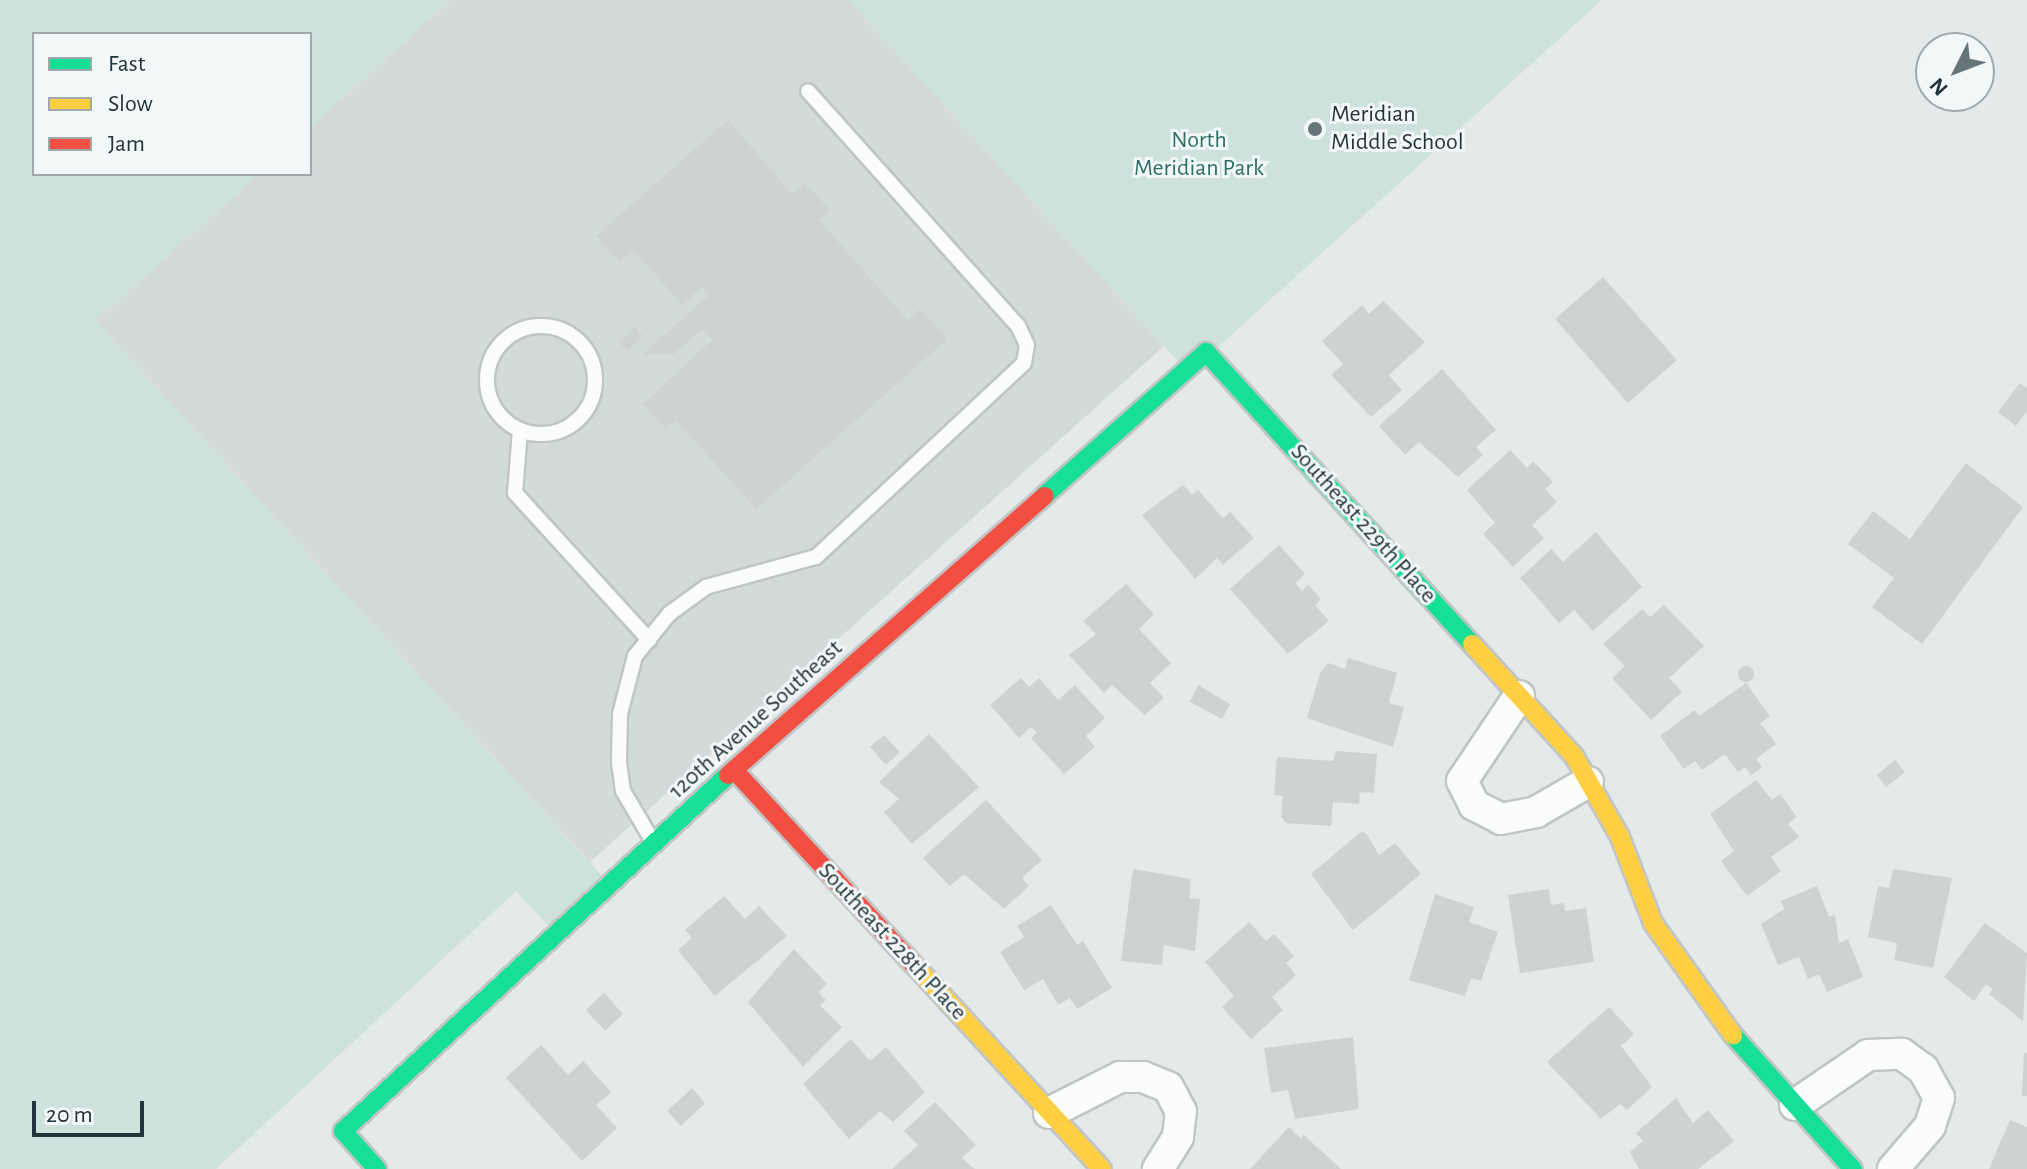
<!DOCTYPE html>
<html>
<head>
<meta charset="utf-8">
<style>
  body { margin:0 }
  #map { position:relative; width:2027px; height:1169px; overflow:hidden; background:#e4e9e9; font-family:"Alegreya Sans",sans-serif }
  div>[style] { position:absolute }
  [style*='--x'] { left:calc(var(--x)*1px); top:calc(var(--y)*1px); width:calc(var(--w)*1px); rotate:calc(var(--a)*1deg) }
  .built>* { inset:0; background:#d2dada }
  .green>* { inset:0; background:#cee1dd }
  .building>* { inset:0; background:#ced2d2 }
  .round { border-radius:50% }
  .roads { filter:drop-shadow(2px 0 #c1c5c6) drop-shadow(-2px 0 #c1c5c6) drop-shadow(0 2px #c1c5c6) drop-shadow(0 -2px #c1c5c6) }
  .lane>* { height:14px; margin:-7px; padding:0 7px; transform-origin:7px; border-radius:7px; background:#fbfcfc }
  .lane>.ring { margin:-7px; padding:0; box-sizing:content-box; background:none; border:14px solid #fbfcfc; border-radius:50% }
  .street>* { height:30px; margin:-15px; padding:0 15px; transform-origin:15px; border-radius:15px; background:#fbfcfc }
  .fast>* { height:18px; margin:-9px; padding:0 9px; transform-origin:9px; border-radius:9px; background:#16e098 }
  .slow>* { height:18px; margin:-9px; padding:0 9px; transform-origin:9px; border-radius:9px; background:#ffcf43 }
  .jam>* { height:18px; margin:-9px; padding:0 9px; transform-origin:9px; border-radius:9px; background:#f24e42 }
  .dots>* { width:22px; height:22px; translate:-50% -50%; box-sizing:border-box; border:4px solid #f2f8f8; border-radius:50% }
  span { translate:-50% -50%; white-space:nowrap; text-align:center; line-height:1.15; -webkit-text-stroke:6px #f2f8f8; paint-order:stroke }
  .poi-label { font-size:24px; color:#23353b }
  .left { translate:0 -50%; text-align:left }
  .park-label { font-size:24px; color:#306f68 }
  .street-label { font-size:24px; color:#23353b }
  .legend { position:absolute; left:32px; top:32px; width:280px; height:144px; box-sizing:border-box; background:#f2f8f8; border:2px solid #9faaac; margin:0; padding:10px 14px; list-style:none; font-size:24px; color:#23353b }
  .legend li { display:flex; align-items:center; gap:16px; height:40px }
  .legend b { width:40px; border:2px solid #9faaac }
  .north { position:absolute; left:1915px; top:32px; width:80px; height:80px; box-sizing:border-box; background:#f2f8f8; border:2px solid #9faaac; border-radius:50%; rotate:228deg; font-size:22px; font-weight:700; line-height:32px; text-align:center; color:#23353b }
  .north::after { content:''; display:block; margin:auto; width:28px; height:36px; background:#677478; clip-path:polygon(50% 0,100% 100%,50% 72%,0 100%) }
  .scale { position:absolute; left:32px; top:1101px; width:112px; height:36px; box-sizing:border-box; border:4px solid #23353b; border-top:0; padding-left:10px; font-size:24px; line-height:28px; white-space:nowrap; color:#23353b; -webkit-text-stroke:6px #f2f8f8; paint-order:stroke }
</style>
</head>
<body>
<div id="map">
  <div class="built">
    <i style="clip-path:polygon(451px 0,848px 0,1164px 346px,590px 862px,96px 321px,259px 174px,310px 174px,310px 128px)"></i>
  </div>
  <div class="green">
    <i style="clip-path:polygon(0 0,451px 0,310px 128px,310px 34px,34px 34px,34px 174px,259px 174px,96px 321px,615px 890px,561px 939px,516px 891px,216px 1169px,0 1169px)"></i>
    <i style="clip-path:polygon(848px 0,1602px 0,1189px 373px)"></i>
  </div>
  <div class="building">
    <i style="clip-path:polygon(728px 120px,792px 194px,805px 183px,830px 210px,819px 220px,907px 320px,920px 309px,947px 339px,756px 509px,676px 420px,666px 429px,643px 404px,712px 340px,702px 329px,674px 354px,643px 354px,709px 295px,702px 287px,682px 305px,634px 250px,620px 262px,596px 236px)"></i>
    <i style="clip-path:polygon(1603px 277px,1677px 360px,1628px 403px,1555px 319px)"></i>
    <i style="clip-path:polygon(1383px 301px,1425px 342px,1389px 375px,1402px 390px,1371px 417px,1331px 375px,1343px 364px,1322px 341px,1362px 305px,1369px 314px)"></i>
    <i style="clip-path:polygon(635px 327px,643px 336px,627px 351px,619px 342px)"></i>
    <i style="clip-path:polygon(1442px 369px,1496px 430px,1476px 447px,1483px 455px,1458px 477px,1419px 442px,1405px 455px,1379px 426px)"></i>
    <i style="clip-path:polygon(2020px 383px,2027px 388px,2027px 411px,2016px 426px,1998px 412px)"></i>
    <i style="clip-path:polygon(1510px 450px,1527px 468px,1533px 461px,1553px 482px,1545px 489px,1557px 502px,1532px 525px,1544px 538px,1513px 567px,1483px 534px,1495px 523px,1467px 490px)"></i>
    <i style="clip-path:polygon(1966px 463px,2023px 507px,1922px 644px,1872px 607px,1894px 578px,1848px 544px,1873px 511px,1910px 539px)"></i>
    <i style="clip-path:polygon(1183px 485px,1192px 495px,1198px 490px,1223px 518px,1230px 512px,1254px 538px,1223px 565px,1217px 558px,1195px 579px,1142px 515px)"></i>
    <i style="clip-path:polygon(1596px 532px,1642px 587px,1593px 631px,1574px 610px,1559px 623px,1520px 578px,1551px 549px,1563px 562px)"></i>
    <i style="clip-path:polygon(1279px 545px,1305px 574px,1295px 583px,1302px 591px,1308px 585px,1321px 599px,1315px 605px,1329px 621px,1288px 654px,1230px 589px)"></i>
    <i style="clip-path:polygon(1126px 584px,1154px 614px,1139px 629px,1171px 663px,1150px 683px,1164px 698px,1145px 715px,1112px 685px,1104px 693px,1069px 655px,1096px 634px,1083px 621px)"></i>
    <i style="clip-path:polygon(1664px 605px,1704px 646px,1669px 678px,1682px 692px,1651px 720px,1612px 678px,1625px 666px,1603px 644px,1642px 609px,1650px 617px)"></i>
    <i style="clip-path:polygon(1348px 658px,1397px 673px,1389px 703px,1404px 707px,1393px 747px,1307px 718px,1320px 673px,1328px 663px,1345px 669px)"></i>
    <i class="round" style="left:1738px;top:666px;width:16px;height:16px"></i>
    <i style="clip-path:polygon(1021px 678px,1029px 687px,1039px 678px,1058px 700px,1075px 685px,1105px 718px,1086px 736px,1095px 747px,1064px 774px,1031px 738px,1037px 733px,1031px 727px,1019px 738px,990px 705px)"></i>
    <i style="clip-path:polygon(1746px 683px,1770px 716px,1760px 723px,1776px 744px,1756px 759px,1762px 767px,1751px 775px,1745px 767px,1738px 772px,1725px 754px,1702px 770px,1695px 761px,1684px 769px,1660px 736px,1695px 710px,1699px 716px)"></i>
    <i style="clip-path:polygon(1198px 685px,1230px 704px,1222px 719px,1190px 702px)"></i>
    <i style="clip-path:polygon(929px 734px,979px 787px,912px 844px,884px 812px,899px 799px,879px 782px)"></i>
    <i style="clip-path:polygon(884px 735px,900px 752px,886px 765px,870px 747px)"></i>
    <i style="clip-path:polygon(1336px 751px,1377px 754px,1374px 793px,1360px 792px,1359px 804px,1333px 802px,1331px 826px,1286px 823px,1281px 817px,1283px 796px,1274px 795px,1277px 757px,1333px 761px)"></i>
    <i style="clip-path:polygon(1895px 760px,1905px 772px,1886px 787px,1877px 775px)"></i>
    <i style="clip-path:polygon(1756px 780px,1772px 800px,1780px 794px,1797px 817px,1788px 824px,1799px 837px,1771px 857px,1781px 871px,1747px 896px,1721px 861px,1734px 851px,1710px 814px)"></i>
    <i style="clip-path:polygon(986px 800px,1042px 860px,1022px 878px,1029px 886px,1004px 909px,964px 874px,950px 886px,923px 858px)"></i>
    <i style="clip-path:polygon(1361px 832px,1366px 833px,1379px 855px,1395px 843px,1421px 874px,1353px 930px,1311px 874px)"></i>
    <i style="clip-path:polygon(1133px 869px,1191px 879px,1189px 898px,1200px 899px,1195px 951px,1164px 945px,1162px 965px,1121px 961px)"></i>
    <i style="clip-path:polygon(1893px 869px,1952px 878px,1933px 968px,1894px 960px,1897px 943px,1868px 937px,1878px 886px,1889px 888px)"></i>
    <i style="clip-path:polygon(1817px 886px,1829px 917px,1835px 915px,1839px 943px,1848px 939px,1863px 977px,1827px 992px,1819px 974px,1808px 979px,1799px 957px,1778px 965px,1761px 924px,1784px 909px,1781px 901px)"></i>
    <i style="clip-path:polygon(1549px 889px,1551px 905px,1564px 903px,1565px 911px,1586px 908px,1594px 962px,1520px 973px,1508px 895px)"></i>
    <i style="clip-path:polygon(1435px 894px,1474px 907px,1469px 922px,1498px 932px,1481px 981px,1471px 978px,1465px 996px,1409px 980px)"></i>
    <i style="clip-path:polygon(724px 896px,745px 919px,759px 906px,787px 936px,715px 996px,678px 950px,692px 938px,685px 930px)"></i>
    <i style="clip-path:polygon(1051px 905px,1077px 945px,1083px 941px,1112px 988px,1077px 1009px,1070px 998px,1058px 1005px,1043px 979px,1024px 990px,1000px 952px,1024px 937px,1017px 926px)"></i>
    <i style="clip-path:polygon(1249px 922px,1266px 941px,1274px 934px,1294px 956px,1286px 963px,1296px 975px,1272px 997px,1283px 1010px,1251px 1039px,1222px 1007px,1234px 996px,1205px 962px)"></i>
    <i style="clip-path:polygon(1985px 923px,2027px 953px,2023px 1021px,1989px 994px,1993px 989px,1986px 984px,1974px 1001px,1944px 977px)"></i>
    <i style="clip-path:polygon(794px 949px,827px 984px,818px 992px,826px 1000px,820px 1005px,842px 1027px,803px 1067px,748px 1002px)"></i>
    <i style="clip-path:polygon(604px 993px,623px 1014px,605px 1031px,586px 1010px)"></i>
    <i style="clip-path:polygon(1609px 1007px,1634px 1034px,1621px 1046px,1652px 1087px,1627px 1110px,1620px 1104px,1601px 1119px,1547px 1062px)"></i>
    <i style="clip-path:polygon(1353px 1037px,1359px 1109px,1295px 1119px,1288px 1090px,1271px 1093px,1264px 1048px)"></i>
    <i style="clip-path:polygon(851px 1039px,870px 1061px,886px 1047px,925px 1092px,893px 1122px,880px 1111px,849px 1139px,803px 1084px)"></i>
    <i style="clip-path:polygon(541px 1045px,568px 1075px,583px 1061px,611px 1092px,596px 1105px,617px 1128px,582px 1161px,506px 1078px)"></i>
    <i style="clip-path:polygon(2024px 1053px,2027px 1053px,2027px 1096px,2022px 1096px)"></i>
    <i style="clip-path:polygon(692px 1088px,705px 1103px,681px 1126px,667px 1111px)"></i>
    <i style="clip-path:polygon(1676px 1098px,1693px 1123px,1708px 1110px,1734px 1141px,1698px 1169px,1639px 1169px,1630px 1152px,1643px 1141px,1636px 1133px)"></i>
    <i style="clip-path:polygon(935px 1102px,976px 1145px,962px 1158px,975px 1169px,892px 1169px,918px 1145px,904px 1131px)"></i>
    <i style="clip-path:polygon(2010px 1120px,2027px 1127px,2027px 1169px,1989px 1169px)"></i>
    <i style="clip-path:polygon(1289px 1127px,1301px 1139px,1304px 1135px,1341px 1169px,1250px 1169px)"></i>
  </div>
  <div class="roads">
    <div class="lane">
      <i class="ring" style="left:487px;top:326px;width:94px;height:94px"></i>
      <i style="--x:520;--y:430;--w:63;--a:94.5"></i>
      <i style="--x:515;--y:493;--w:199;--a:47.6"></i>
      <i style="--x:652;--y:840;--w:57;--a:-120.6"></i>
      <i style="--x:623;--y:791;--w:29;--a:-98"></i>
      <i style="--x:619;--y:762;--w:48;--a:-88.8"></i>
      <i style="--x:620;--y:714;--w:60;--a:-75.5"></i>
      <i style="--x:635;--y:656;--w:54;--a:-51"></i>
      <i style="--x:669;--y:614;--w:46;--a:-36.1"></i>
      <i style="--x:706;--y:587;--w:114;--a:-15.3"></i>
      <i style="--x:816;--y:557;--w:284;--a:-43"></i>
      <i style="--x:1024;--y:363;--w:18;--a:-81"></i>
      <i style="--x:1027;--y:345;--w:21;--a:-115"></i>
      <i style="--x:1018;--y:326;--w:315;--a:-131.8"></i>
    </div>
    <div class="street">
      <i style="--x:1519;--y:696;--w:102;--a:123.8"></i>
      <i style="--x:1462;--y:781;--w:27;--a:63"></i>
      <i style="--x:1474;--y:805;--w:30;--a:27"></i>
      <i style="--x:1501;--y:819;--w:36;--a:-11"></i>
      <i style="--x:1536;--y:812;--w:60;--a:-30"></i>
      <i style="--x:1795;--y:1105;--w:88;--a:-34.4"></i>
      <i style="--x:1868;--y:1055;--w:34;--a:-2"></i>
      <i style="--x:1902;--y:1054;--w:26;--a:36"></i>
      <i style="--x:1923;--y:1069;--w:33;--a:61"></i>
      <i style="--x:1939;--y:1098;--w:29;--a:108"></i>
      <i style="--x:1930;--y:1126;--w:57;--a:130.7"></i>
      <i style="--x:1049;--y:1113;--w:80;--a:-26.9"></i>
      <i style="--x:1120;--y:1077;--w:23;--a:0"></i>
      <i style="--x:1143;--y:1077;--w:27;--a:22"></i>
      <i style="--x:1168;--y:1087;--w:27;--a:62"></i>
      <i style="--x:1181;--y:1111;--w:26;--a:97"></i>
      <i style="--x:1178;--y:1137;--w:38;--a:122"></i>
    </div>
    <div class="fast">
      <i style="--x:1044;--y:496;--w:217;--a:-41.6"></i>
      <i style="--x:1206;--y:352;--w:395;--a:47.7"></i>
      <i style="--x:1733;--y:1035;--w:180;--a:48.2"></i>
      <i style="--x:377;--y:1169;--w:51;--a:-131.8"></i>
      <i style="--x:343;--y:1131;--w:524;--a:-42.76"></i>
    </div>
    <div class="slow">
      <i style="--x:1472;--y:644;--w:151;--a:47.7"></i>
      <i style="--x:1574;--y:756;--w:93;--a:60.4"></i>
      <i style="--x:1620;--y:837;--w:92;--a:69"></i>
      <i style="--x:1653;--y:923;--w:138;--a:54.5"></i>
      <i style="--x:917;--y:968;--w:273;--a:47.4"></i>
    </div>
    <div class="jam">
      <i style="--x:734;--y:770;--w:270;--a:47.3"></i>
      <i style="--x:728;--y:775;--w:422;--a:-41.4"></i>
    </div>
  </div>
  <div class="dots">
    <i style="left:1315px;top:129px;background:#677478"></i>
  </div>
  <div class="poi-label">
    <span class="left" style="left:1331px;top:129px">Meridian<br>Middle School</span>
  </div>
  <div class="park-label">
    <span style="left:1199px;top:155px">North<br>Meridian Park</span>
  </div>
  <div class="street-label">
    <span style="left:1363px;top:524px;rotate:48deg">Southeast 229th Place</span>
    <span style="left:756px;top:720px;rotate:-42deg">120th Avenue Southeast</span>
    <span style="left:892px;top:942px;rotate:47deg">Southeast 228th Place</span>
  </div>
  <ul class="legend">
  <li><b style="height:10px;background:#16e098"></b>Fast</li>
  <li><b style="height:10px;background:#ffcf43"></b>Slow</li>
  <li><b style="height:10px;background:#f24e42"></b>Jam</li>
  </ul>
  <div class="north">N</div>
  <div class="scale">20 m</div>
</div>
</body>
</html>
